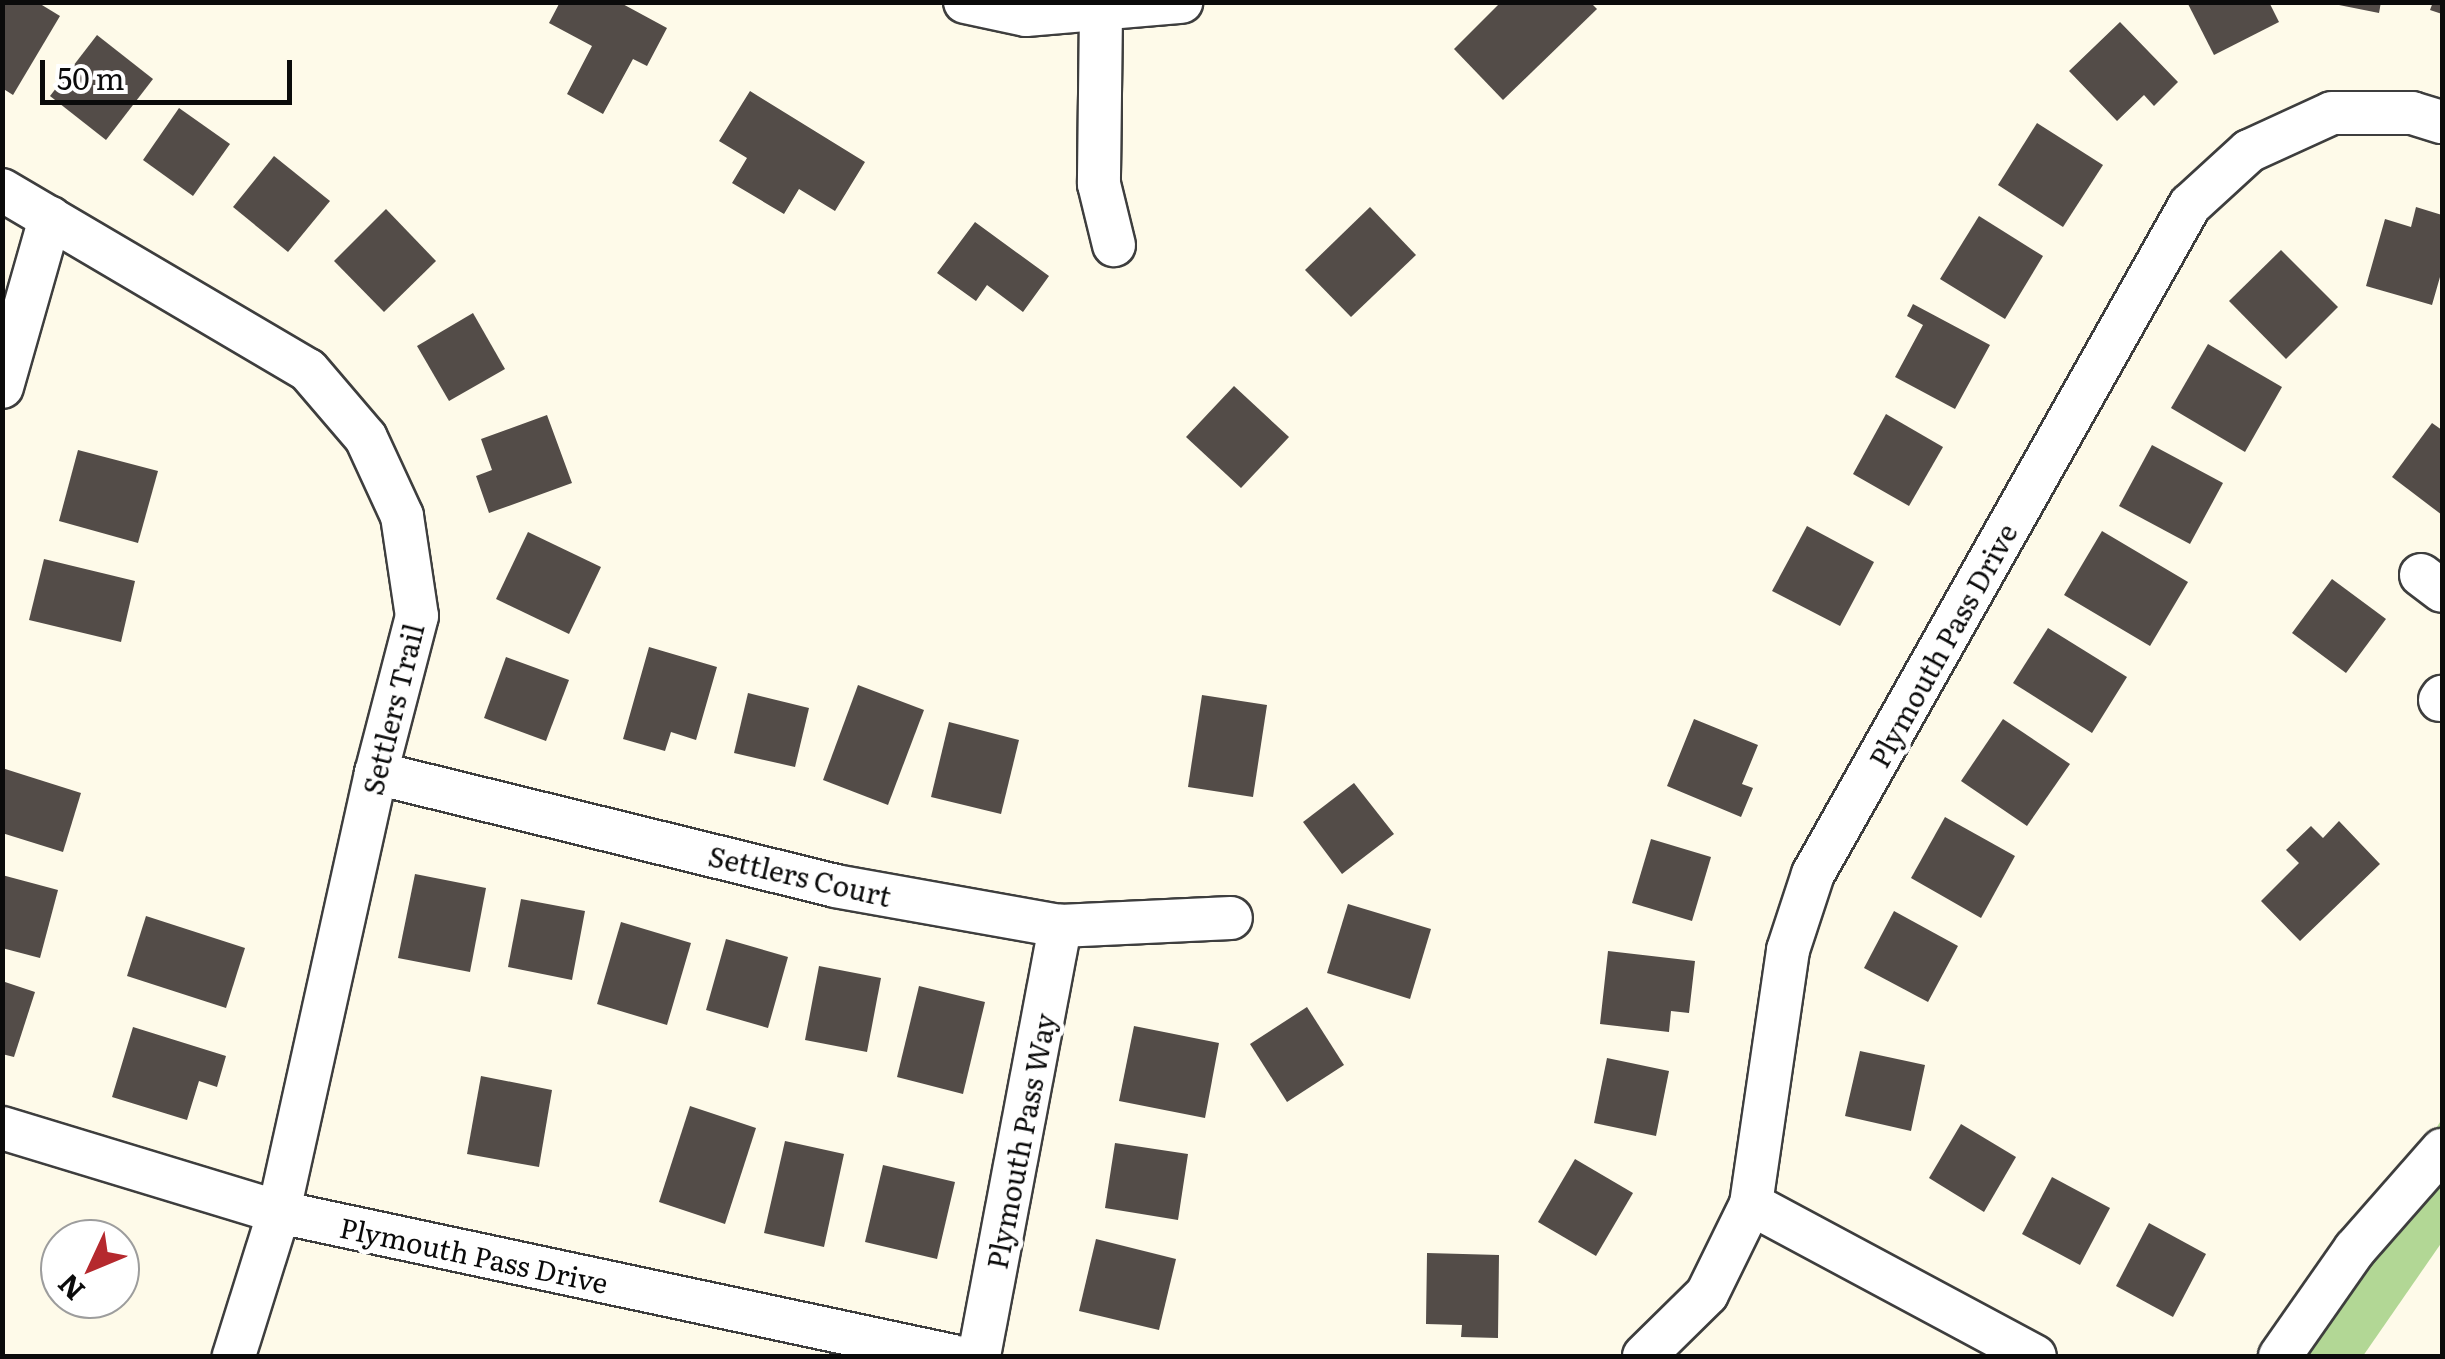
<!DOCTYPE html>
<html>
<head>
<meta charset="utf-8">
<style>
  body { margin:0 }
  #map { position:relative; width:2445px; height:1359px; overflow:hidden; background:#fefae9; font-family:Literata,serif }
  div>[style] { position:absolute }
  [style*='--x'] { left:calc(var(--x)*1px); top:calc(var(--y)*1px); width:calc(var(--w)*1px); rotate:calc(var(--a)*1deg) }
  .forest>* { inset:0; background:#b2d795 }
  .building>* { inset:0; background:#534c48 }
  .roads { filter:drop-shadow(2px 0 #3e3e3e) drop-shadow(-2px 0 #3e3e3e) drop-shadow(0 2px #3e3e3e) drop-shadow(0 -2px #3e3e3e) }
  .minor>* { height:42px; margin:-21px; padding:0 21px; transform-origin:21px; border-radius:21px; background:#fff }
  span { translate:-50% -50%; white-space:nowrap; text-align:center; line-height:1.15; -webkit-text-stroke:10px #fff; paint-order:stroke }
  .street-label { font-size:28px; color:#0b0b0b }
  .frame { position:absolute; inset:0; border:5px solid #0b0b0b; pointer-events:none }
  .north { position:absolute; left:40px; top:1219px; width:100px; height:100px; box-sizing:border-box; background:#fff; border:2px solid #9d9d9d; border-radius:50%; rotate:226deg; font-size:28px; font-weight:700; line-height:40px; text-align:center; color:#0b0b0b }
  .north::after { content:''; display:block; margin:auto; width:35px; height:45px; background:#b5292e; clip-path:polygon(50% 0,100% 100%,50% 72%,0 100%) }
  .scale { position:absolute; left:40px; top:60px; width:252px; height:45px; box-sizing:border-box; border:5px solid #0b0b0b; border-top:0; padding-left:12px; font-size:30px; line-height:35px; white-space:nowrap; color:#0b0b0b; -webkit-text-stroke:8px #fff; paint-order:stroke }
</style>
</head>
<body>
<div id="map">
  <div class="forest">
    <i style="clip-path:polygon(2442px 1119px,2442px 1242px,2363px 1356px,2291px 1356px)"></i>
  </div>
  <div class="building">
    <i style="clip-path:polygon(2px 2px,37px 2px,60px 16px,13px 95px,2px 88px)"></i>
    <i style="clip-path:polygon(560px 2px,619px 2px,667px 28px,647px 66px,633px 59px,603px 114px,567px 94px,592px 46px,549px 23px)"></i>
    <i style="clip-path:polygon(1501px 2px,1590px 2px,1597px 9px,1503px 100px,1454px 49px)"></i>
    <i style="clip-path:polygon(2187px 2px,2269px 2px,2279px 22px,2214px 55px)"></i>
    <i style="clip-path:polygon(2324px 2px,2381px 2px,2379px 13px)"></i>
    <i style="clip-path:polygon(2433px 2px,2442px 2px,2442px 14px,2430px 10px)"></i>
    <i style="clip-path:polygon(2120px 22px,2178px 82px,2154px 106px,2144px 95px,2117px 121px,2069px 71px)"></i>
    <i style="clip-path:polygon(97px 35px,153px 79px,106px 140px,50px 96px)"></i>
    <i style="clip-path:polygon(750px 91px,865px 162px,835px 211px,799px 189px,784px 214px,732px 183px,747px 158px,719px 141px)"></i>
    <i style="clip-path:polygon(179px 108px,230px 144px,193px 196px,143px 160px)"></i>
    <i style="clip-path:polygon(2037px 123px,2103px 165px,2063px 227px,1998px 185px)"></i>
    <i style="clip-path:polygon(274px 156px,330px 201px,288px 252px,233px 207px)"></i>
    <i style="clip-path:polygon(1370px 207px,1416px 255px,1351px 317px,1305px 270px)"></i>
    <i style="clip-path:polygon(2416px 207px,2442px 215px,2442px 270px,2432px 305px,2366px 286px,2385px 219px,2411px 227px)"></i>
    <i style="clip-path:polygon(386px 209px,436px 261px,384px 312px,334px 261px)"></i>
    <i style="clip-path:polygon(1979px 216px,2043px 256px,2005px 319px,1940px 279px)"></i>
    <i style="clip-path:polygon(975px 222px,1049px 276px,1023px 312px,987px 285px,976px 301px,937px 273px)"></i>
    <i style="clip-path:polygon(2281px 250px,2338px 307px,2286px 359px,2229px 301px)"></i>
    <i style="clip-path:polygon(1913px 304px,1990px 345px,1955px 409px,1895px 377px,1923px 325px,1907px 316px)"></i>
    <i style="clip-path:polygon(473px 313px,505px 369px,449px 401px,417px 346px)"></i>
    <i style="clip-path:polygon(2208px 344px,2282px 387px,2245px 452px,2171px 408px)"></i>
    <i style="clip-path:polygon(1234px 386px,1289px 437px,1241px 488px,1186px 437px)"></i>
    <i style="clip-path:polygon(1886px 414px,1943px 447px,1909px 506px,1853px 474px)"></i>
    <i style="clip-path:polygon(547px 415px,572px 483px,489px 513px,476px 476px,492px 470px,481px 439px)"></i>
    <i style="clip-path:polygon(2432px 423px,2442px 430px,2442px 515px,2392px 477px)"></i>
    <i style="clip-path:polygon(2152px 445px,2223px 483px,2190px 544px,2119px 506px)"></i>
    <i style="clip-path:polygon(78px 450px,158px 471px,138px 543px,59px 521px)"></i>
    <i style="clip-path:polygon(1807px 526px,1874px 562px,1840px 626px,1772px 591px)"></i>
    <i style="clip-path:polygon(2102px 531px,2188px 582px,2150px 646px,2064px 595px)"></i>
    <i style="clip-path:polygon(528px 532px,601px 567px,569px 634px,496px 599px)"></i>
    <i style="clip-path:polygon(44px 559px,135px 581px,121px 642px,29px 620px)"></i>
    <i style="clip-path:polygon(2332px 579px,2386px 619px,2346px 673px,2292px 633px)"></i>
    <i style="clip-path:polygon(2048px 628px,2127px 677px,2092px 733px,2013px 683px)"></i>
    <i style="clip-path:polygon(649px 647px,717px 667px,696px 740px,671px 732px,665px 751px,623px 739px)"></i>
    <i style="clip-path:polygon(506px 657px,569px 680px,546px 741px,484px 718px)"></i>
    <i style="clip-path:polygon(858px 685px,924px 710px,888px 805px,823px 780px)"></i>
    <i style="clip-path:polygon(748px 693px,809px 708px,795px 767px,734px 753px)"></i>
    <i style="clip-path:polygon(1202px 695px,1267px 705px,1253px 797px,1188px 787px)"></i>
    <i style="clip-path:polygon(1694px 719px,1758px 745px,1742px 784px,1753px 788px,1741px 817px,1667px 786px)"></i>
    <i style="clip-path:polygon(2003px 719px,2070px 764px,2027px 826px,1961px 781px)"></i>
    <i style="clip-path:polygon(949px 722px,1019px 740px,1001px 814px,931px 797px)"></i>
    <i style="clip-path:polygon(2px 768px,81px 793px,63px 852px,2px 833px)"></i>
    <i style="clip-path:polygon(1354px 783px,1394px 834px,1342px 874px,1303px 822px)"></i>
    <i style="clip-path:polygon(1945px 817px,2015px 856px,1981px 918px,1911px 878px)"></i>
    <i style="clip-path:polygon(2339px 821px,2380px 864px,2300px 941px,2261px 901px,2299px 863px,2286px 850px,2311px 826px,2323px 838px)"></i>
    <i style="clip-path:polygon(1651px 839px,1711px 857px,1692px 921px,1632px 903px)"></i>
    <i style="clip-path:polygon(415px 874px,486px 888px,470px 972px,398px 958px)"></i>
    <i style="clip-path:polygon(2px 875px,58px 890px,40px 958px,2px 948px)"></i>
    <i style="clip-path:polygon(521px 899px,585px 911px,572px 980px,508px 967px)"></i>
    <i style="clip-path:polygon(1348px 904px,1431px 929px,1410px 999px,1327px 973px)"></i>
    <i style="clip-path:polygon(1894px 911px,1958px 946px,1928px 1002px,1864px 968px)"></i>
    <i style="clip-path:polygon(146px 916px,245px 948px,226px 1008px,127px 976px)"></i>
    <i style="clip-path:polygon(621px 922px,691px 943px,667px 1025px,597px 1004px)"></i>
    <i style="clip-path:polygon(726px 939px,788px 957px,768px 1028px,706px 1010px)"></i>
    <i style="clip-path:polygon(1608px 951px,1695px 961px,1689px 1013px,1671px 1011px,1669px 1032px,1600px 1024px)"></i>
    <i style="clip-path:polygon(819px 966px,881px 978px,867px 1052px,805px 1040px)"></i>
    <i style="clip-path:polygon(2px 981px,35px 992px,14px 1057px,2px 1054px)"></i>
    <i style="clip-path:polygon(919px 986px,985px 1002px,963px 1094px,897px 1077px)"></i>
    <i style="clip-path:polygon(1307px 1007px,1344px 1065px,1287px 1102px,1250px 1044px)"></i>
    <i style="clip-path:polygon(1134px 1026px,1219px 1043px,1205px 1118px,1119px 1101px)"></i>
    <i style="clip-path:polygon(133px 1027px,226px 1056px,217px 1087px,199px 1081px,187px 1120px,112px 1097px)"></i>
    <i style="clip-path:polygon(1860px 1051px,1925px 1065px,1911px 1131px,1845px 1116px)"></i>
    <i style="clip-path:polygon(1607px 1058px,1669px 1071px,1656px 1136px,1594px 1123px)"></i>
    <i style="clip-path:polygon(481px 1076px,552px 1090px,539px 1167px,467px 1154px)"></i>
    <i style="clip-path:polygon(690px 1106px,756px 1128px,725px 1224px,659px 1202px)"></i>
    <i style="clip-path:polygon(1961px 1124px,2016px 1157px,1984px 1212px,1929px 1178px)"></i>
    <i style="clip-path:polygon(785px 1141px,844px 1154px,824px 1247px,764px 1233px)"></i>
    <i style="clip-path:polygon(1115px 1143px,1188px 1154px,1178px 1220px,1105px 1208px)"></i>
    <i style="clip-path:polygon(1575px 1159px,1633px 1193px,1596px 1256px,1538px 1222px)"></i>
    <i style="clip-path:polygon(883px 1165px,955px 1182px,937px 1259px,865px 1242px)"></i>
    <i style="clip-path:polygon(2052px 1177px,2110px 1208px,2080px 1265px,2022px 1234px)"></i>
    <i style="clip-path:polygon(2149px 1223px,2206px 1254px,2173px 1317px,2116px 1286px)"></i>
    <i style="clip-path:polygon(1096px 1239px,1176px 1259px,1159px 1330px,1079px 1311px)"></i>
    <i style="clip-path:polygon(1427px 1253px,1499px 1255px,1498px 1338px,1461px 1337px,1462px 1325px,1426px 1324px)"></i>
  </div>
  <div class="roads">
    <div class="minor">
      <i style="--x:965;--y:2;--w:62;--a:12"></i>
      <i style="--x:1026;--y:15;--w:156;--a:-4.8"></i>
      <i style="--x:1101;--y:12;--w:172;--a:90.7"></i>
      <i style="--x:1099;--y:184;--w:63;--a:76.2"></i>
      <i style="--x:2;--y:190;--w:355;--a:30.5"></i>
      <i style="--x:308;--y:370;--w:89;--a:49.5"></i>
      <i style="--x:366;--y:438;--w:86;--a:65.2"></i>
      <i style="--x:402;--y:516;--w:101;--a:81.5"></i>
      <i style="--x:417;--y:616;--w:162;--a:104.6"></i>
      <i style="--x:376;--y:773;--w:450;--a:102.5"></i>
      <i style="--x:279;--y:1212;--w:151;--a:107.4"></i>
      <i style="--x:2;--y:387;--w:176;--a:-74.1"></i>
      <i style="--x:2421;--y:575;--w:26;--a:37"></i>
      <i style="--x:2440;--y:700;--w:4;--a:-56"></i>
      <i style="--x:376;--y:773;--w:473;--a:13.8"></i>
      <i style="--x:835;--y:886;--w:229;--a:10.1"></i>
      <i style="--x:1060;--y:926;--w:171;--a:-2.7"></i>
      <i style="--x:2;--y:1128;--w:289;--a:16.9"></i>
      <i style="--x:279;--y:1212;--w:689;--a:12.06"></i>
      <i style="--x:1751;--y:1204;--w:322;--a:28.2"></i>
      <i style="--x:979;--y:1356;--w:438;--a:-79.3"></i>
      <i style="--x:1644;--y:1356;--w:88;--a:-44.5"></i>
      <i style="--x:1707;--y:1294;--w:100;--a:-63.9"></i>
      <i style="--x:1751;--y:1204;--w:257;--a:-81.7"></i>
      <i style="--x:1788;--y:950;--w:80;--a:-71.8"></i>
      <i style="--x:1813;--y:874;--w:768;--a:-60.6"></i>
      <i style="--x:2190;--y:205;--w:80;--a:-42.5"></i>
      <i style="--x:2249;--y:151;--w:91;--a:-24.6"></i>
      <i style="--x:2332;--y:113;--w:80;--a:0"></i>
      <i style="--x:2412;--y:113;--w:31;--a:17"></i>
      <i style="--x:2280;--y:1356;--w:131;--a:-55"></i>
      <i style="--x:2355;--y:1249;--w:132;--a:-48.7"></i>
    </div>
  </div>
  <div class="street-label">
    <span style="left:1942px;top:645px;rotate:-61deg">Plymouth Pass Drive</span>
    <span style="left:392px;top:709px;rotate:-76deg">Settlers Trail</span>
    <span style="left:800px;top:875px;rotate:13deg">Settlers Court</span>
    <span style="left:1020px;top:1141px;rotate:-79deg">Plymouth Pass Way</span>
    <span style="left:474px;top:1254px;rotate:12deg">Plymouth Pass Drive</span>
  </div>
  <div class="frame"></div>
  <div class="north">N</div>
  <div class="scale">50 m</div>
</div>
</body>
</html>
